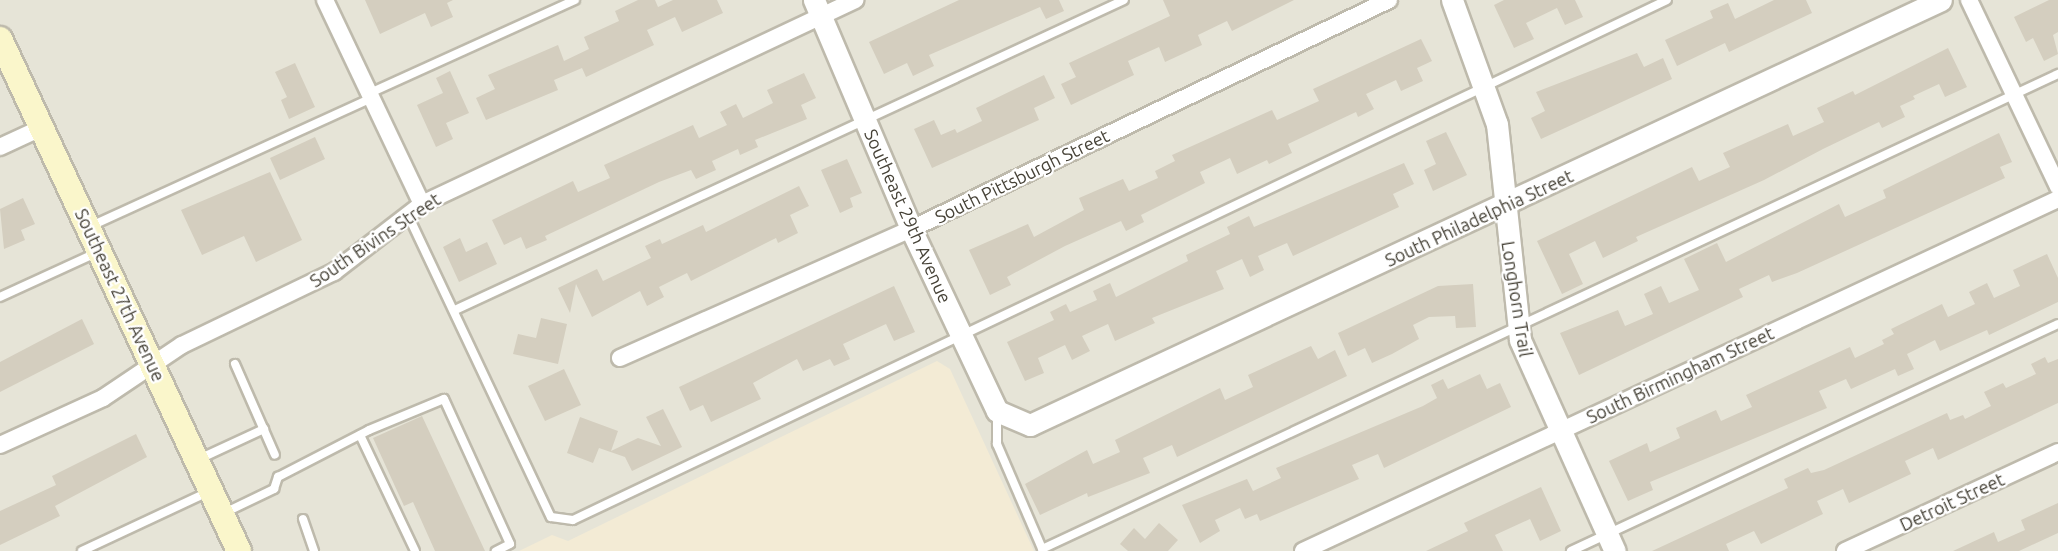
<!DOCTYPE html>
<html>
<head>
<meta charset="utf-8">
<style>
  body { margin:0 }
  #map { position:relative; width:2058px; height:551px; overflow:hidden; background:#f3f1e8; font-family:Ubuntu,sans-serif }
  div>[style] { position:absolute }
  [style*='--x'] { left:calc(var(--x)*1px); top:calc(var(--y)*1px); width:calc(var(--w)*1px); rotate:calc(var(--a)*1deg) }
  .residential>* { inset:0; background:#e6e4d7 }
  .commercial>* { inset:0; background:#f3ebd5 }
  .building>* { inset:0; background:#d4cebf }
  .roads { filter:drop-shadow(2px 0 #bebaac) drop-shadow(-2px 0 #bebaac) drop-shadow(0 2px #bebaac) drop-shadow(0 -2px #bebaac) }
  .service>* { height:8px; margin:-4px; padding:0 4px; transform-origin:4px; border-radius:4px; background:#fff }
  .minor>* { height:16px; margin:-8px; padding:0 8px; transform-origin:8px; border-radius:8px; background:#fff }
  .tertiary>* { height:21px; margin:-10.5px; padding:0 10.5px; transform-origin:10.5px; border-radius:10.5px; background:#fff }
  .secondary>* { height:24px; margin:-12px; padding:0 12px; transform-origin:12px; border-radius:12px; background:#faf6cb }
  span { translate:-50% -50%; white-space:nowrap; text-align:center; line-height:1.15; -webkit-text-stroke:4.5px #fff; paint-order:stroke }
  .street-label { font-size:18px; color:#464237 }
</style>
</head>
<body>
<div id="map">
  <div class="residential">
    <i style="clip-path:polygon(0 0,2058px 0,2058px 551px,0 551px)"></i>
  </div>
  <div class="commercial">
    <i style="clip-path:polygon(937px 361px,950px 369px,1034px 551px,519px 551px,552px 535px,568px 541px)"></i>
  </div>
  <div class="building">
    <i style="clip-path:polygon(365px 0,453px 0,447px 3px,453px 17px,431px 27px,425px 13px,380px 34px)"></i>
    <i style="clip-path:polygon(638px 0,655px 0,658px 7px,673px 0,717px 0,723px 13px,682px 32px,675px 17px,647px 30px,654px 45px,586px 77px,582px 68px,554px 80px,558px 90px,486px 120px,476px 98px,495px 89px,488px 75px,558px 45px,564px 61px,589px 49px,584px 37px,619px 21px,615px 11px)"></i>
    <i style="clip-path:polygon(959px 0,1059px 0,1064px 11px,1046px 19px,1040px 7px,929px 55px,934px 66px,913px 76px,907px 63px,884px 74px,869px 42px)"></i>
    <i style="clip-path:polygon(1163px 0,1294px 0,1232px 31px,1227px 21px,1198px 35px,1202px 45px,1165px 62px,1159px 47px,1128px 61px,1134px 75px,1071px 105px,1061px 84px,1076px 77px,1069px 63px,1170px 16px)"></i>
    <i style="clip-path:polygon(1504px 0,1575px 0,1583px 17px,1565px 25px,1557px 8px,1526px 23px,1534px 39px,1514px 48px,1494px 5px)"></i>
    <i style="clip-path:polygon(1774px 0,1806px 0,1812px 13px,1729px 52px,1725px 43px,1677px 66px,1665px 40px,1713px 18px,1710px 11px,1728px 3px,1735px 19px)"></i>
    <i style="clip-path:polygon(2049px 0,2058px 0,2058px 32px,2053px 35px,2058px 54px,2044px 61px,2033px 38px,2026px 42px,2014px 17px)"></i>
    <i style="clip-path:polygon(1421px 39px,1432px 61px,1417px 68px,1423px 81px,1401px 91px,1396px 80px,1366px 94px,1374px 109px,1358px 117px,1356px 112px,1288px 144px,1292px 153px,1269px 164px,1267px 160px,1237px 174px,1230px 158px,1200px 172px,1205px 183px,1141px 215px,1144px 222px,1126px 231px,1121px 221px,1065px 246px,1007px 277px,1011px 285px,990px 295px,969px 250px,1028px 224px,1034px 237px,1084px 210px,1079px 198px,1123px 179px,1129px 191px,1158px 178px,1155px 171px,1175px 161px,1172px 155px,1272px 110px,1277px 120px,1319px 101px,1313px 89px)"></i>
    <i style="clip-path:polygon(1948px 48px,1967px 87px,1945px 97px,1939px 84px,1913px 96px,1915px 99px,1900px 106px,1905px 117px,1882px 128px,1879px 122px,1823px 149px,1764px 180px,1636px 237px,1638px 241px,1603px 258px,1595px 241px,1569px 254px,1583px 284px,1562px 294px,1537px 241px,1692px 167px,1699px 181px,1730px 167px,1723px 153px,1788px 124px,1793px 136px,1824px 122px,1817px 108px,1853px 91px,1855px 95px)"></i>
    <i style="clip-path:polygon(1637px 53px,1644px 67px,1663px 58px,1672px 79px,1541px 139px,1531px 118px,1545px 111px,1536px 92px)"></i>
    <i style="clip-path:polygon(295px 63px,315px 107px,289px 119px,281px 100px,287px 97px,275px 72px)"></i>
    <i style="clip-path:polygon(450px 71px,469px 113px,446px 123px,453px 139px,436px 147px,417px 105px,443px 93px,436px 78px)"></i>
    <i style="clip-path:polygon(804px 73px,816px 98px,801px 105px,807px 119px,755px 140px,758px 147px,740px 155px,738px 149px,712px 161px,716px 170px,696px 179px,691px 170px,659px 182px,545px 236px,547px 240px,526px 249px,521px 237px,504px 245px,492px 220px,573px 181px,578px 192px,610px 178px,604px 165px,693px 125px,699px 138px,727px 125px,720px 112px,736px 104px,743px 118px,773px 103px,767px 90px)"></i>
    <i style="clip-path:polygon(1044px 75px,1055px 98px,1034px 108px,1039px 120px,932px 168px,914px 129px,934px 120px,941px 135px,955px 129px,957px 133px,982px 121px,976px 108px)"></i>
    <i style="clip-path:polygon(1446px 132px,1467px 175px,1433px 191px,1424px 170px,1436px 164px,1426px 141px)"></i>
    <i style="clip-path:polygon(1999px 133px,2012px 162px,2000px 167px,2005px 178px,1797px 273px,1772px 282px,1769px 275px,1739px 289px,1743px 297px,1579px 375px,1560px 333px,1618px 310px,1625px 326px,1653px 314px,1644px 294px,1661px 286px,1669px 303px,1699px 290px,1684px 259px,1717px 243px,1726px 262px,1839px 204px,1845px 217px,1886px 198px,1883px 190px)"></i>
    <i style="clip-path:polygon(315px 137px,325px 159px,280px 180px,270px 158px)"></i>
    <i style="clip-path:polygon(847px 159px,862px 193px,850px 198px,853px 207px,840px 213px,821px 170px)"></i>
    <i style="clip-path:polygon(1404px 163px,1414px 184px,1393px 194px,1399px 207px,1293px 256px,1287px 243px,1258px 256px,1264px 270px,1250px 277px,1242px 259px,1216px 271px,1224px 289px,1152px 318px,1155px 323px,1115px 341px,1108px 324px,1082px 336px,1090px 351px,1072px 360px,1065px 345px,1038px 358px,1044px 373px,1025px 381px,1007px 342px,1054px 320px,1050px 312px,1066px 304px,1070px 312px,1097px 300px,1093px 291px,1110px 283px,1116px 297px,1188px 261px,1186px 255px,1230px 234px,1227px 227px,1249px 216px,1254px 227px)"></i>
    <i style="clip-path:polygon(270px 172px,302px 240px,256px 262px,244px 236px,202px 255px,181px 210px)"></i>
    <i style="clip-path:polygon(799px 186px,809px 206px,790px 215px,798px 233px,778px 243px,776px 238px,691px 281px,687px 273px,659px 287px,664px 297px,647px 306px,640px 291px,592px 317px,576px 284px,570px 313px,558px 288px,597px 269px,603px 281px,651px 258px,645px 246px,660px 239px,662px 244px,703px 225px,706px 232px)"></i>
    <i style="clip-path:polygon(23px 198px,35px 224px,21px 230px,25px 240px,4px 249px,0 209px)"></i>
    <i style="clip-path:polygon(460px 238px,466px 252px,487px 242px,497px 264px,459px 282px,443px 247px)"></i>
    <i style="clip-path:polygon(2047px 254px,2058px 278px,2058px 302px,1989px 335px,1987px 330px,1940px 351px,1935px 340px,1907px 354px,1914px 369px,1898px 376px,1895px 369px,1851px 389px,1846px 379px,1819px 391px,1827px 408px,1650px 482px,1653px 490px,1628px 501px,1609px 461px,1647px 443px,1650px 452px,1680px 438px,1676px 428px,1716px 410px,1721px 421px,1752px 407px,1746px 395px,1850px 347px,1855px 358px,1884px 344px,1882px 340px,1894px 334px,1891px 329px,1942px 304px,1948px 317px,1975px 304px,1969px 292px,1987px 283px,1994px 298px,2020px 286px,2013px 270px)"></i>
    <i style="clip-path:polygon(1473px 284px,1476px 327px,1456px 328px,1455px 316px,1429px 317px,1413px 325px,1419px 339px,1392px 354px,1372px 363px,1365px 348px,1348px 356px,1338px 333px,1438px 286px)"></i>
    <i style="clip-path:polygon(894px 286px,915px 332px,894px 341px,886px 324px,843px 344px,850px 359px,834px 366px,830px 359px,803px 371px,797px 359px,753px 383px,761px 399px,711px 422px,703px 405px,690px 411px,679px 387px)"></i>
    <i style="clip-path:polygon(541px 318px,567px 324px,558px 364px,513px 354px,518px 334px,536px 338px)"></i>
    <i style="clip-path:polygon(82px 319px,94px 344px,0 392px,0 362px)"></i>
    <i style="clip-path:polygon(1311px 346px,1318px 359px,1335px 350px,1347px 376px,1177px 457px,1172px 445px,1143px 458px,1150px 473px,1088px 497px,1087px 493px,1040px 515px,1025px 484px,1087px 450px,1093px 464px,1120px 452px,1115px 440px,1220px 388px,1225px 400px,1253px 387px,1248px 375px)"></i>
    <i style="clip-path:polygon(2045px 357px,2048px 363px,2058px 359px,2058px 403px,1938px 460px,1933px 448px,1905px 461px,1911px 474px,1849px 503px,1843px 489px,1817px 501px,1823px 514px,1761px 544px,1754px 531px,1726px 544px,1729px 551px,1652px 551px,1788px 488px,1784px 479px,1808px 468px,1811px 473px,1824px 470px,1947px 413px,1950px 420px,1963px 415px,1965px 419px,1991px 406px,1984px 392px,2003px 383px,2006px 388px,2036px 374px,2031px 364px)"></i>
    <i style="clip-path:polygon(564px 369px,581px 405px,545px 421px,528px 386px)"></i>
    <i style="clip-path:polygon(1480px 374px,1487px 389px,1500px 383px,1511px 407px,1384px 468px,1378px 454px,1352px 465px,1359px 479px,1260px 521px,1257px 514px,1245px 519px,1240px 508px,1215px 520px,1220px 531px,1200px 543px,1182px 505px,1247px 479px,1253px 491px,1281px 478px,1276px 468px,1423px 406px,1437px 398px,1431px 385px,1443px 379px,1448px 389px)"></i>
    <i style="clip-path:polygon(663px 409px,682px 447px,632px 471px,625px 457px,599px 448px,593px 463px,567px 453px,580px 417px,618px 431px,611px 451px,638px 438px,661px 446px,646px 417px)"></i>
    <i style="clip-path:polygon(422px 416px,485px 551px,435px 551px,413px 502px,404px 506px,373px 438px)"></i>
    <i style="clip-path:polygon(136px 434px,147px 457px,55px 506px,60px 516px,0 545px,0 511px,56px 485px,52px 476px)"></i>
    <i style="clip-path:polygon(1541px 487px,1561px 531px,1540px 541px,1530px 519px,1495px 535px,1503px 551px,1426px 551px,1468px 531px,1464px 523px)"></i>
    <i style="clip-path:polygon(2058px 503px,2058px 533px,2019px 551px,1953px 551px,1994px 532px,1998px 542px,2025px 530px,2021px 520px)"></i>
    <i style="clip-path:polygon(1159px 523px,1178px 540px,1168px 551px,1128px 551px,1120px 544px,1134px 528px,1145px 539px)"></i>
  </div>
  <div class="roads">
    <div class="service">
      <i style="--x:370;--y:93;--w:225;--a:-24.4"></i>
      <i style="--x:408;--y:215;--w:334;--a:64.7"></i>
      <i style="--x:551;--y:517;--w:22;--a:8"></i>
      <i style="--x:573;--y:520;--w:1211;--a:-25.42"></i>
      <i style="--x:91;--y:226;--w:309;--a:-24.5"></i>
      <i style="--x:0;--y:297;--w:106;--a:-24.6"></i>
      <i style="--x:455;--y:310;--w:737;--a:-24.86"></i>
      <i style="--x:235;--y:364;--w:99;--a:66.3"></i>
      <i style="--x:997;--y:412;--w:32;--a:90"></i>
      <i style="--x:997;--y:444;--w:116;--a:66.7"></i>
      <i style="--x:360;--y:435;--w:128;--a:64.6"></i>
      <i style="--x:197;--y:460;--w:74;--a:-24.8"></i>
      <i style="--x:222;--y:514;--w:58;--a:-25.7"></i>
      <i style="--x:274;--y:489;--w:13;--a:-72"></i>
      <i style="--x:278;--y:477;--w:102;--a:-27.3"></i>
      <i style="--x:369;--y:430;--w:81;--a:-22.5"></i>
      <i style="--x:444;--y:399;--w:159;--a:65.5"></i>
      <i style="--x:510;--y:544;--w:16;--a:153"></i>
      <i style="--x:303;--y:519;--w:34;--a:71"></i>
      <i style="--x:1042;--y:549;--w:1122;--a:-25.06"></i>
      <i style="--x:82;--y:551;--w:139;--a:-25.1"></i>
      <i style="--x:1571;--y:551;--w:537;--a:-24.99"></i>
    </div>
    <div class="minor">
      <i style="--x:325;--y:0;--w:226;--a:64.6"></i>
      <i style="--x:1969;--y:0;--w:207;--a:64.5"></i>
      <i style="--x:0;--y:147;--w:45;--a:-24.9"></i>
      <i style="--x:620;--y:358;--w:318;--a:-23.9"></i>
      <i style="--x:911;--y:229;--w:530;--a:-25.6"></i>
      <i style="--x:0;--y:445;--w:113;--a:-24.5"></i>
      <i style="--x:103;--y:398;--w:95;--a:-33.9"></i>
      <i style="--x:182;--y:345;--w:169;--a:-25.7"></i>
      <i style="--x:334;--y:272;--w:111;--a:-37.7"></i>
      <i style="--x:422;--y:204;--w:479;--a:-25.2"></i>
      <i style="--x:1303;--y:551;--w:833;--a:-25"></i>
      <i style="--x:1845;--y:551;--w:235;--a:-24.9"></i>
    </div>
    <div class="tertiary">
      <i style="--x:814;--y:0;--w:249;--a:67"></i>
      <i style="--x:911;--y:229;--w:201;--a:64.7"></i>
      <i style="--x:997;--y:411;--w:36;--a:23"></i>
      <i style="--x:1030;--y:425;--w:1005;--a:-25.01"></i>
      <i style="--x:1452;--y:0;--w:132;--a:70.1"></i>
      <i style="--x:1497;--y:124;--w:217;--a:83.9"></i>
      <i style="--x:1520;--y:340;--w:231;--a:65.8"></i>
    </div>
    <div class="secondary">
      <i style="--x:0;--y:39;--w:565;--a:64.98"></i>
    </div>
  </div>
  <div class="street-label">
    <span style="left:1022px;top:176px;rotate:-26deg">South Pittsburgh Street</span>
    <span style="left:908px;top:216px;rotate:66deg">Southeast 29th Avenue</span>
    <span style="left:1479px;top:218px;rotate:-25deg">South Philadelphia Street</span>
    <span style="left:375px;top:240px;rotate:-34deg">South Bivins Street</span>
    <span style="left:120px;top:295px;rotate:65deg">Southeast 27th Avenue</span>
    <span style="left:1517px;top:299px;rotate:81deg">Longhorn Trail</span>
    <span style="left:1680px;top:375px;rotate:-25deg">South Birmingham Street</span>
    <span style="left:1952px;top:502px;rotate:-25deg">Detroit Street</span>
  </div>
</div>
</body>
</html>
